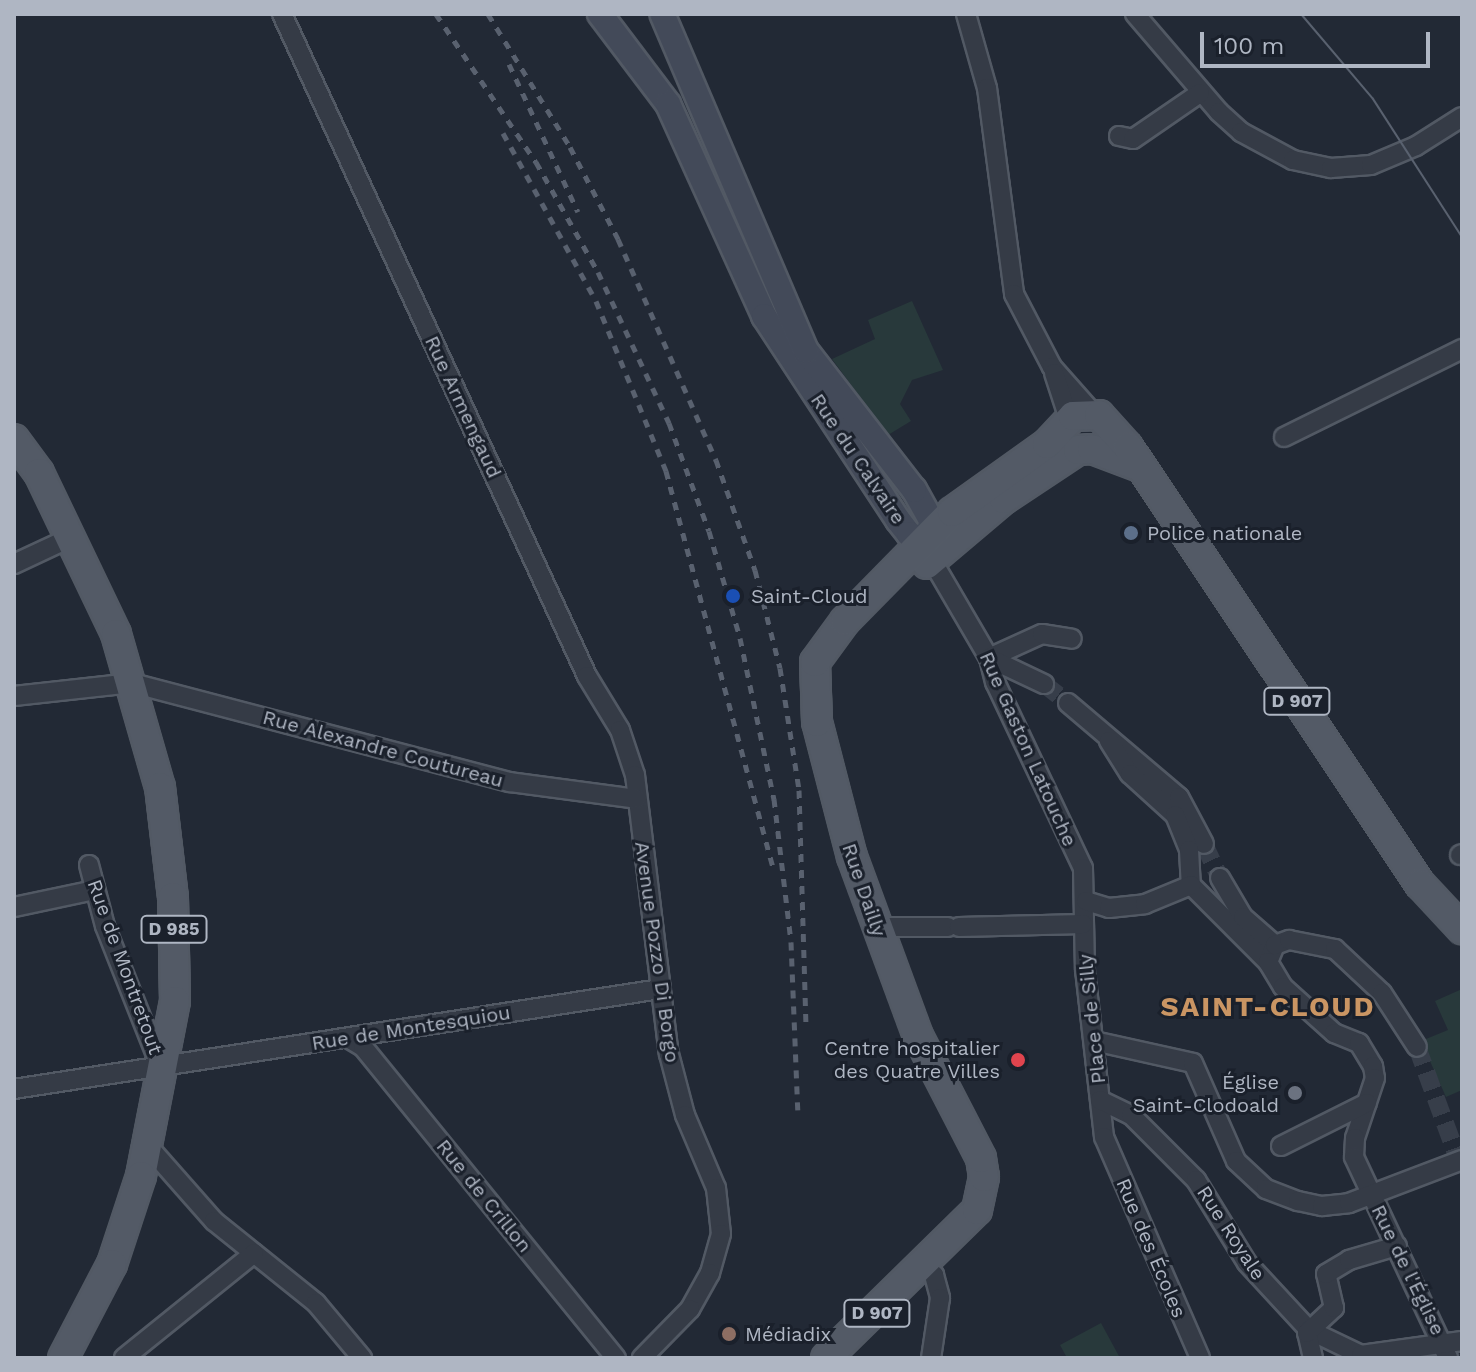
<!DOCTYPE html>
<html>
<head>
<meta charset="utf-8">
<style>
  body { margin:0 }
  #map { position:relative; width:1476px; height:1372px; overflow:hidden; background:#222935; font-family:"Work Sans",sans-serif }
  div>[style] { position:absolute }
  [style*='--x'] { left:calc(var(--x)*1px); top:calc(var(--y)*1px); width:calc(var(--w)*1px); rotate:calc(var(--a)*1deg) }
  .green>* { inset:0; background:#28393b }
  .street-tunnel>* { height:18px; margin-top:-9px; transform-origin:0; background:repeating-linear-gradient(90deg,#373e4a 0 18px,transparent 0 27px) }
  .roads { filter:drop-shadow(2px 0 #525964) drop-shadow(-2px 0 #525964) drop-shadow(0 2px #525964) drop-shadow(0 -2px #525964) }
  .street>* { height:18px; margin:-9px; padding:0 9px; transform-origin:9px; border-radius:9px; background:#353b46 }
  .secondary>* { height:24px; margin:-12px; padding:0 12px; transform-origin:12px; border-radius:12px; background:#434a59 }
  .primary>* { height:28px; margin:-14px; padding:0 14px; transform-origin:14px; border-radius:14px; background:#535a66 }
  .tram>* { height:2px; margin:-1px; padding:0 1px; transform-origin:1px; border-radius:1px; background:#59616f }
  .rail>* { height:5px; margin-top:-2.5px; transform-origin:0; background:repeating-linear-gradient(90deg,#59616f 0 8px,transparent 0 16px) }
  .dots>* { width:22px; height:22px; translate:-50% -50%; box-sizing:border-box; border:4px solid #1a202b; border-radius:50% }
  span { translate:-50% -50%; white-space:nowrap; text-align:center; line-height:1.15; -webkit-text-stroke:6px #1a202b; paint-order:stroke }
  .shield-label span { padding:2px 6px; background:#1a202b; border:2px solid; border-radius:6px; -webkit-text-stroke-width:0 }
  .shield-label { font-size:18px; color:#afb6c3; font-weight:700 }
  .street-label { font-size:20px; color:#afb6c3 }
  .poi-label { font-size:20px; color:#afb6c3 }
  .left { translate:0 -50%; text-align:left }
  .right { translate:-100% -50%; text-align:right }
  .district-label { font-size:28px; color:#ca9563; font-weight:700; letter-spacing:2px }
  .frame { position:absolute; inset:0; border:16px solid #afb6c3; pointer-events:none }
  .scale { position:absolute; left:1200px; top:32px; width:230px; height:36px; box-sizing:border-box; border:4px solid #afb6c3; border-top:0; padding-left:10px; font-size:24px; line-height:28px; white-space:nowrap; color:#afb6c3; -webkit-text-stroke:6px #1a202b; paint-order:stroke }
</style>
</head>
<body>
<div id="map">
  <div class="green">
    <i style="clip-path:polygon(912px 301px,943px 370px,912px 380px,900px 404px,911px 421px,888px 435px,832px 359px,875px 339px,868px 320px)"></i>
    <i style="clip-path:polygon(1462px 989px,1462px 1090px,1446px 1097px,1421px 1041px,1448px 1030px,1435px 1001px)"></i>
    <i style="clip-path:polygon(1101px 1323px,1120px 1358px,1067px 1358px,1060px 1345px)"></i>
  </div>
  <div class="street-tunnel">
    <i style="--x:1044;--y:684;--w:31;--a:38"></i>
    <i style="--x:1204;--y:844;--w:38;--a:65"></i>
    <i style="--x:1417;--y:1047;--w:121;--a:69.8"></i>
  </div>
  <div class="roads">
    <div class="street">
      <i style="--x:282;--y:14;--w:729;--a:65.26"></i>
      <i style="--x:587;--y:676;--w:63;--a:58.6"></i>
      <i style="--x:620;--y:730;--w:47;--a:71.6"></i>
      <i style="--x:635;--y:775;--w:281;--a:83.1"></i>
      <i style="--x:669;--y:1054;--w:63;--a:75.3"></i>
      <i style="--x:685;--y:1115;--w:79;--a:67"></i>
      <i style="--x:716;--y:1188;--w:46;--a:83.8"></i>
      <i style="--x:721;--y:1234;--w:41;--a:105.8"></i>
      <i style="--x:710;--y:1273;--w:41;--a:119.1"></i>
      <i style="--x:690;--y:1309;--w:69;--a:134.4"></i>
      <i style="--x:966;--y:14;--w:77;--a:74.2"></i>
      <i style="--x:987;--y:88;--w:208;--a:82.5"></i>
      <i style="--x:1014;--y:294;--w:82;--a:62.5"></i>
      <i style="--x:1052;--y:367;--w:60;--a:48.4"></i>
      <i style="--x:1135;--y:14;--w:129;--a:49.4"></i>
      <i style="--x:1219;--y:112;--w:30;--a:42"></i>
      <i style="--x:1241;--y:132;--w:59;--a:28.3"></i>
      <i style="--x:1293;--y:160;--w:39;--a:12"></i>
      <i style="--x:1331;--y:168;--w:40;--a:-4.3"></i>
      <i style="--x:1371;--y:165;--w:49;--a:-22.9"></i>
      <i style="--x:1416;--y:146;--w:54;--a:-32.2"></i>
      <i style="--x:1119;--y:136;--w:14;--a:12"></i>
      <i style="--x:1133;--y:139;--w:81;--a:-34.5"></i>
      <i style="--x:1054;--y:373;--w:48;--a:71.9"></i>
      <i style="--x:1284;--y:437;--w:199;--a:-26.3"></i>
      <i style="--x:927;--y:552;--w:123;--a:59.7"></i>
      <i style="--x:989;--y:658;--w:25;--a:76"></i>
      <i style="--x:995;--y:682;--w:206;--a:64.7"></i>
      <i style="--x:1083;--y:868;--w:102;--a:88.9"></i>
      <i style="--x:1085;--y:970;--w:168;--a:83.5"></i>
      <i style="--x:1104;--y:1137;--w:241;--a:66.5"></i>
      <i style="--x:14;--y:564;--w:64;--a:-25"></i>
      <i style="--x:989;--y:658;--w:58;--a:-24.4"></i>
      <i style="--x:1042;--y:634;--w:30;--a:9"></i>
      <i style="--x:989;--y:658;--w:61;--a:25.3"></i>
      <i style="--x:14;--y:696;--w:119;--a:-6.3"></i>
      <i style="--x:132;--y:683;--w:391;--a:14.7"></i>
      <i style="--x:510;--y:782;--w:128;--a:7.6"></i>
      <i style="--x:1068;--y:703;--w:145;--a:40.3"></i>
      <i style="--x:1179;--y:797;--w:53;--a:62"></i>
      <i style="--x:1109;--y:741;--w:39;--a:58"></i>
      <i style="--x:1130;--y:774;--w:61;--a:42.3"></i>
      <i style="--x:1175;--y:815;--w:38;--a:68"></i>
      <i style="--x:1189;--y:850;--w:35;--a:87"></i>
      <i style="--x:1191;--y:885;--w:109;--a:45"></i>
      <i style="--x:1460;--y:855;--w:2;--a:-27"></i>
      <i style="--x:89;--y:865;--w:63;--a:75.3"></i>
      <i style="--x:105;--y:926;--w:155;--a:68.4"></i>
      <i style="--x:1220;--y:878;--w:45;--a:59.5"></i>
      <i style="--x:1243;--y:917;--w:43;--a:41.2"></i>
      <i style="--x:1086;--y:901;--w:24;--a:17"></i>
      <i style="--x:1109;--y:908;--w:36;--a:-6"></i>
      <i style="--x:1145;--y:904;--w:50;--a:-22.4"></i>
      <i style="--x:14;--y:907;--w:83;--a:-11.9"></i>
      <i style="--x:877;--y:927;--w:71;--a:0"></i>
      <i style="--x:959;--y:927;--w:124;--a:-1.4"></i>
      <i style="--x:1275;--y:945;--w:18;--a:112"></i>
      <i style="--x:1268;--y:962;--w:29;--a:59"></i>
      <i style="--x:1283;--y:987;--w:69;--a:42"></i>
      <i style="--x:1334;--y:1033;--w:27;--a:22"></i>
      <i style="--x:1359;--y:1043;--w:27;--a:59"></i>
      <i style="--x:1373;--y:1066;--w:12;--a:81"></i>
      <i style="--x:1375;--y:1078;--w:63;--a:108.4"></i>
      <i style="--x:1355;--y:1138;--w:19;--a:93"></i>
      <i style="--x:1354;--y:1157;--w:222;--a:64.9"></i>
      <i style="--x:1275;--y:945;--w:15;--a:-20"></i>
      <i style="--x:1289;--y:940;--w:47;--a:11.1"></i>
      <i style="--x:1335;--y:949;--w:64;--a:43.1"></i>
      <i style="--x:1382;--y:993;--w:64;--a:57.1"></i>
      <i style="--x:348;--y:1038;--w:17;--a:31"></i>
      <i style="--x:363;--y:1047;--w:401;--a:50.9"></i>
      <i style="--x:1094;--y:1041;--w:101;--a:12.5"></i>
      <i style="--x:1193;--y:1063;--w:107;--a:66.3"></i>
      <i style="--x:1236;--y:1161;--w:41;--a:43"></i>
      <i style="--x:1266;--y:1189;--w:34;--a:21"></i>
      <i style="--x:1298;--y:1201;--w:25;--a:12"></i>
      <i style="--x:1322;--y:1206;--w:27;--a:-6"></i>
      <i style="--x:1349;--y:1203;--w:121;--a:-20.8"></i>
      <i style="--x:14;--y:1089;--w:654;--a:-8.8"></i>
      <i style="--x:1100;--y:1100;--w:34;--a:26"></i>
      <i style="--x:1131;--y:1115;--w:92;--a:45"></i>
      <i style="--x:1196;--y:1180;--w:97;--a:58.4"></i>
      <i style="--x:1247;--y:1263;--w:91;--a:47.2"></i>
      <i style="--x:1309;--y:1330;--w:58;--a:25.7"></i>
      <i style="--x:1361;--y:1355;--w:102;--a:-7.9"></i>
      <i style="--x:147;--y:1145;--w:101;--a:48.6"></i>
      <i style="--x:214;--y:1221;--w:131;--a:38.8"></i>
      <i style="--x:316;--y:1303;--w:72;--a:50.1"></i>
      <i style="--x:1281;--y:1146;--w:96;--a:-26.6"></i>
      <i style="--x:925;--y:1266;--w:13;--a:45"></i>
      <i style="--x:934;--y:1275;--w:24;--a:75"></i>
      <i style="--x:940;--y:1298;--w:61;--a:98.5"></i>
      <i style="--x:124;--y:1358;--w:167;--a:-38.9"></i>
      <i style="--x:1313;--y:1358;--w:26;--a:-103"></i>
      <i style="--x:1307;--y:1333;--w:37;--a:-43"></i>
      <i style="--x:1334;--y:1308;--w:35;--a:-103"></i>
      <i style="--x:1326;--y:1274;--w:27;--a:-31"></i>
      <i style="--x:1349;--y:1260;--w:50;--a:-16.3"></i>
    </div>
    <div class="secondary">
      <i style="--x:600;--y:14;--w:113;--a:52.9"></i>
      <i style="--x:668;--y:104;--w:233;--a:65.6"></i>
      <i style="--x:764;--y:316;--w:244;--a:56.7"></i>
      <i style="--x:898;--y:520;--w:18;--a:52"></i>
      <i style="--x:909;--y:534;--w:18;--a:27"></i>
      <i style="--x:925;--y:542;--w:21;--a:-71"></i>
      <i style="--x:932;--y:522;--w:37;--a:-119"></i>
      <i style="--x:914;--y:490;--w:176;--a:-127.8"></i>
      <i style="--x:806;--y:351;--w:366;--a:-113.1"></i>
    </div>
    <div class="primary">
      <i style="--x:14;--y:439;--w:42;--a:53.7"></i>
      <i style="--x:39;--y:473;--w:178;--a:64.4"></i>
      <i style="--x:116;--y:634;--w:159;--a:74"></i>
      <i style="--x:160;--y:787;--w:111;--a:83.3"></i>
      <i style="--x:173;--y:897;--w:104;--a:88.9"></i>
      <i style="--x:175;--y:1001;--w:178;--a:101"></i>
      <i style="--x:141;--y:1176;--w:93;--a:108.2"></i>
      <i style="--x:112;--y:1264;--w:106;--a:117.5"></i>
      <i style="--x:927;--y:564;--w:101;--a:-40.2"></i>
      <i style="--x:1004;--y:499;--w:89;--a:-33.5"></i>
      <i style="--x:1078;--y:450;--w:14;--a:-4"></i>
      <i style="--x:1092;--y:449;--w:51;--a:20.6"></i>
      <i style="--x:826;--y:1358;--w:211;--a:-44.4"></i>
      <i style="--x:977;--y:1210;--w:34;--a:-78"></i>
      <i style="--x:984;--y:1177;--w:19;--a:-99"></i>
      <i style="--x:981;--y:1158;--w:137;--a:-117.3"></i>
      <i style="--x:918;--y:1036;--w:191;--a:-110.2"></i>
      <i style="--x:852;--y:857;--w:139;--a:-104.5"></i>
      <i style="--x:817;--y:722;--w:60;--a:-91.9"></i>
      <i style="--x:815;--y:662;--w:51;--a:-53.8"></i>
      <i style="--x:845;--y:621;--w:153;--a:-45.5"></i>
      <i style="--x:952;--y:512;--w:117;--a:-35.6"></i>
      <i style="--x:1047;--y:444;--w:38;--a:-47"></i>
      <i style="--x:1073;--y:416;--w:26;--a:-2"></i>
      <i style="--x:1099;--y:415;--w:43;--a:47.8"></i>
      <i style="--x:1128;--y:447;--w:526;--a:56.25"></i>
      <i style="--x:1420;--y:884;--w:62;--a:47"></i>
    </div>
  </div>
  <div class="tram">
    <i style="--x:1301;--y:14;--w:111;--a:49.7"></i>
    <i style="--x:1373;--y:99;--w:164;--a:57.2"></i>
  </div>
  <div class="rail">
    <i style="--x:436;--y:14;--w:179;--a:56"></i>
    <i style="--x:536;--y:162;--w:126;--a:60.6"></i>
    <i style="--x:598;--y:272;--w:167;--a:64.8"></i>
    <i style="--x:669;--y:423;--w:115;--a:69.7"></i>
    <i style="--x:709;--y:531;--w:111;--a:73.8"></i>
    <i style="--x:740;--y:638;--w:165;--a:78.1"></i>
    <i style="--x:774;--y:799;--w:144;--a:83.2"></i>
    <i style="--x:791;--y:942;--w:176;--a:87.7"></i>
    <i style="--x:488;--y:14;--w:156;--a:58.3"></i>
    <i style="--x:570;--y:147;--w:104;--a:62.4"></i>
    <i style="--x:618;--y:239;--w:242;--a:66.1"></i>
    <i style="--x:716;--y:460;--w:117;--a:70.5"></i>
    <i style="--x:755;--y:570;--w:101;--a:75.7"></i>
    <i style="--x:780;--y:668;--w:123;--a:81.1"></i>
    <i style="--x:799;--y:790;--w:232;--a:88.3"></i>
    <i style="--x:509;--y:64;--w:163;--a:65"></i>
    <i style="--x:503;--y:133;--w:192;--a:61"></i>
    <i style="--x:596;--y:301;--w:184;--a:67.6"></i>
    <i style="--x:666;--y:471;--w:415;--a:74.9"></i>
  </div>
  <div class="dots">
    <i style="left:1131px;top:533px;background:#5c6f8a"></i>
    <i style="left:733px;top:596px;background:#1a4fb4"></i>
    <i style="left:1018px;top:1060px;background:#e0444e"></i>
    <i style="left:1295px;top:1093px;background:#6b7280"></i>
    <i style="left:729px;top:1334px;background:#8d6e63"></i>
  </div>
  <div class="shield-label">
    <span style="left:1297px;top:701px">D 907</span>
    <span style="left:174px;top:929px">D 985</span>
    <span style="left:877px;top:1313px">D 907</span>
  </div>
  <div class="street-label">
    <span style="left:463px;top:407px;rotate:65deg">Rue Armengaud</span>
    <span style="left:858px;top:459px;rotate:56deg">Rue du Calvaire</span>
    <span style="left:383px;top:749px;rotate:15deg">Rue Alexandre Coutureau</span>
    <span style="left:1028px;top:749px;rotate:66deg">Rue Gaston Latouche</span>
    <span style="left:864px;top:890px;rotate:71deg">Rue Dailly</span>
    <span style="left:657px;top:952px;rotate:82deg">Avenue Pozzo Di Borgo</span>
    <span style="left:125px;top:967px;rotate:70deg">Rue de Montretout</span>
    <span style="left:1092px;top:1019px;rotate:-96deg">Place de Silly</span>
    <span style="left:411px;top:1028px;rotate:-9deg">Rue de Montesquiou</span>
    <span style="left:484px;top:1196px;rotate:51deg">Rue de Crillon</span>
    <span style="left:1231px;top:1233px;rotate:57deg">Rue Royale</span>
    <span style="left:1151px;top:1248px;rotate:67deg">Rue des Écoles</span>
    <span style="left:1408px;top:1270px;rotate:64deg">Rue de l'Église</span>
  </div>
  <div class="poi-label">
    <span class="left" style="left:1147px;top:533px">Police nationale</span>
    <span class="left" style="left:751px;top:596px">Saint-Cloud</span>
    <span class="right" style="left:1000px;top:1060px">Centre hospitalier<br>des Quatre Villes</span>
    <span class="right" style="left:1279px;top:1094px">Église<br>Saint-Clodoald</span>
    <span class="left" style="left:745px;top:1334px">Médiadix</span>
  </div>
  <div class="district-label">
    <span style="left:1268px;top:1007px">SAINT-CLOUD</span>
  </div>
  <div class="frame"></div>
  <div class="scale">100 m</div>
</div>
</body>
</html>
